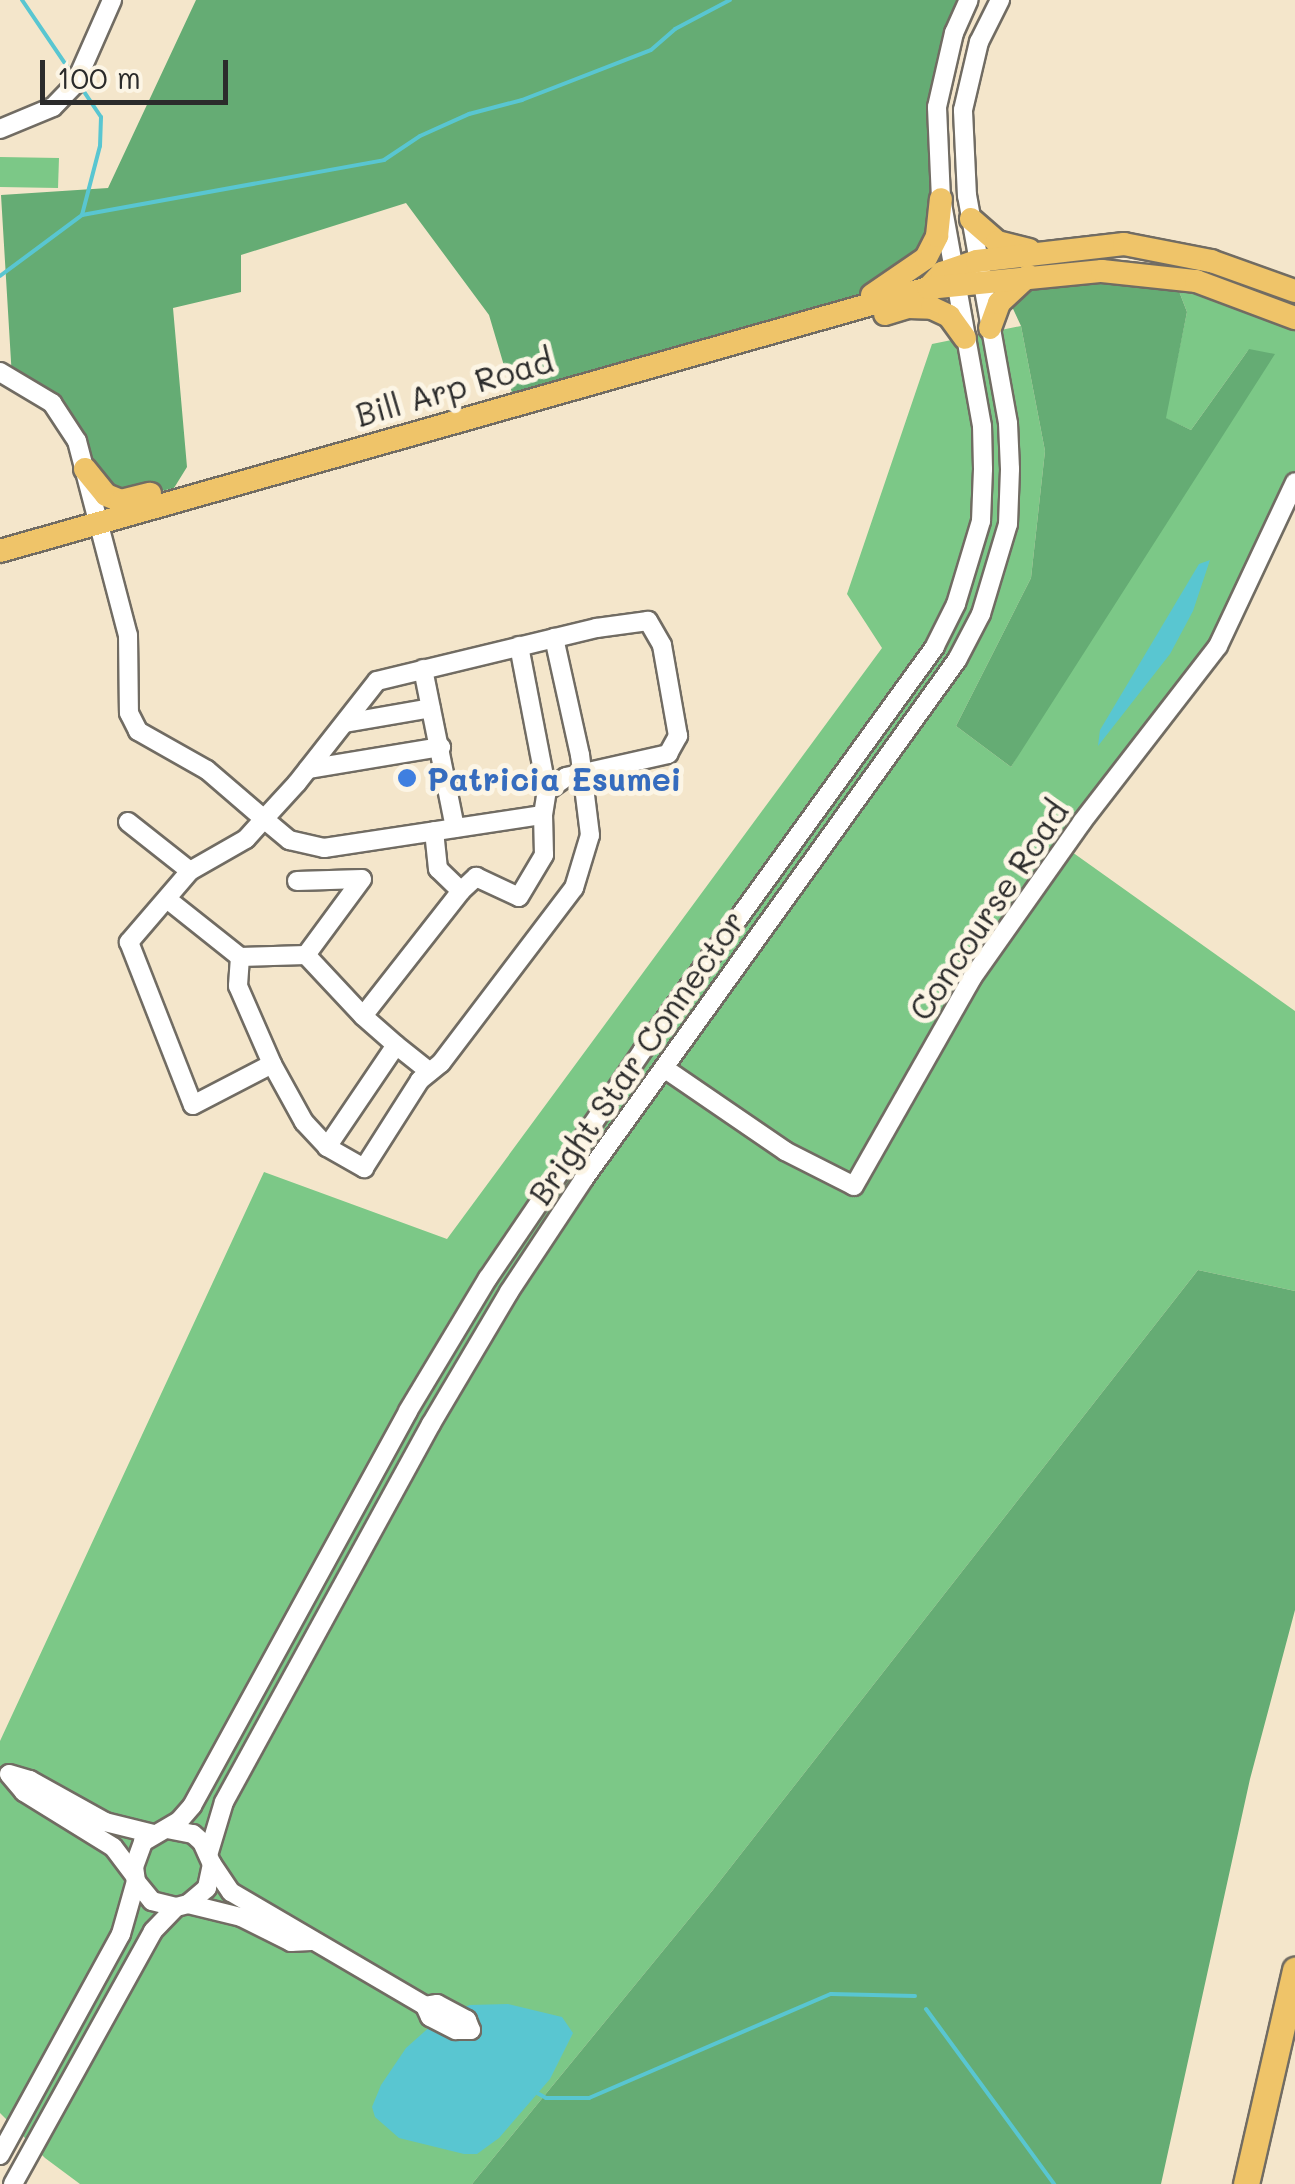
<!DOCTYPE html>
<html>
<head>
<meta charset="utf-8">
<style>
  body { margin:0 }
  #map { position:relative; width:1295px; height:2184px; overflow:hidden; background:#f4e6cb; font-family:Mali,sans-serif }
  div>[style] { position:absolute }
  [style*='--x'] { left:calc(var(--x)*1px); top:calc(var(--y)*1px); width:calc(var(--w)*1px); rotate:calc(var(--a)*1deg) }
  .green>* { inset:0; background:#7cc887 }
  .forest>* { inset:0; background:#65ac74 }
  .water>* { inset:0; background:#59c6d1 }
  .stream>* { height:4px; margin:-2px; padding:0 2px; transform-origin:2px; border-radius:2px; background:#59c6d1 }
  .roads { filter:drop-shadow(2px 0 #716c63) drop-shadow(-2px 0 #716c63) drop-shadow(0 2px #716c63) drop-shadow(0 -2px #716c63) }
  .minor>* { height:18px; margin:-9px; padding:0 9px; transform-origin:9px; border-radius:9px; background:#fff }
  .major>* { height:22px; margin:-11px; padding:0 11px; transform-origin:11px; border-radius:11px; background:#efc469 }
  .highway>* { height:25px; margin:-12.5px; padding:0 12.5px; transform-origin:12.5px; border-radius:12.5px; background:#efc469 }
  .dots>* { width:28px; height:28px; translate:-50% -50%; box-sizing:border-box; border:5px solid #fcf5e5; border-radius:50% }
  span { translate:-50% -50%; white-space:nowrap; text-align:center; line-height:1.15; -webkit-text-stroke:10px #fcf5e5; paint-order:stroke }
  .street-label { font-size:32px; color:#2b2b2b }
  .shop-label { font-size:32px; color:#366cbe; font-weight:700 }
  .left { translate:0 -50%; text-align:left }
  .scale { position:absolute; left:40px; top:60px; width:188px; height:45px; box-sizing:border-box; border:5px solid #2b2b2b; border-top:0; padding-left:12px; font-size:30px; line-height:35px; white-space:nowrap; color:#2b2b2b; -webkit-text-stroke:8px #fcf5e5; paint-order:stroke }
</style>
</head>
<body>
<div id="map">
  <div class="green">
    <i style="clip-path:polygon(0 157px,59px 158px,58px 188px,0 187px)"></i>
    <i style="clip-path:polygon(1169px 265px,1295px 307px,1295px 482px,1218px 646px,1065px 847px,1295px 1011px,1295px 1291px,1198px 1270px,712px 1891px,472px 2184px,80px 2184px,45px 2158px,0 2113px,0 1741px,264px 1172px,447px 1239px,882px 648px,847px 594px,932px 344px,1021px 326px,1045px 451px,1031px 578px,956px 726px,1011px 767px,1249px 349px,1191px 430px,1165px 418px,1187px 312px)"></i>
  </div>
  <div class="forest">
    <i style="clip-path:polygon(196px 0,969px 0,937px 107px,953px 270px,515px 403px,489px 315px,406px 203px,241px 255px,241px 292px,173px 308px,187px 467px,174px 488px,121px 501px,106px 495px,52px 403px,12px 378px,1px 195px,108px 188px)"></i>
    <i style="clip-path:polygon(1169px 265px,1187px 312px,1166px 418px,1191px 430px,1249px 349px,1275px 354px,1011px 767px,956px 726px,1031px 578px,1045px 451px,1021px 326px,994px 268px)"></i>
    <i style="clip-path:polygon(1198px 1270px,1295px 1291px,1295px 1610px,1250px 1779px,1161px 2184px,472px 2184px,712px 1891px)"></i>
  </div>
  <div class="water">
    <i style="clip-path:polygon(1210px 560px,1193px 611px,1170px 654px,1098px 746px,1100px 730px,1199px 564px)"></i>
    <i style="clip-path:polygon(508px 2004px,562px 2017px,573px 2033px,550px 2079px,499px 2138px,477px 2154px,464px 2154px,399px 2138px,375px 2117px,372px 2107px,381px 2085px,406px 2048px,442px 2016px,470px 2005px)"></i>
  </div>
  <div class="stream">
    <i style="--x:22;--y:0;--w:86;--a:55.9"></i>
    <i style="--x:82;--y:215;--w:71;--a:-75.4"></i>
    <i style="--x:100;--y:146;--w:29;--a:-88"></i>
    <i style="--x:101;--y:117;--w:32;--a:-124"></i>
    <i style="--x:0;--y:276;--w:102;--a:-36.6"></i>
    <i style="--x:82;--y:215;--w:307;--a:-10.3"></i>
    <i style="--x:384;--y:160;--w:43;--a:-33.7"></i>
    <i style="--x:420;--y:136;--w:54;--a:-24.2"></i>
    <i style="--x:469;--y:114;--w:55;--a:-14.8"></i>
    <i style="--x:522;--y:100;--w:138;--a:-21.2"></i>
    <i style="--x:651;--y:50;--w:32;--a:-41"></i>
    <i style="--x:675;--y:29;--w:62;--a:-27.8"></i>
    <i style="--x:926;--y:2009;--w:217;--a:53.8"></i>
    <i style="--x:537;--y:2093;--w:10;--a:29"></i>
    <i style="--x:546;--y:2098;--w:43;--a:0"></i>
    <i style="--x:589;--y:2098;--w:263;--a:-23.3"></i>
    <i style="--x:831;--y:1994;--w:84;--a:1.4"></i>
  </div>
  <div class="roads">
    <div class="minor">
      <i style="--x:0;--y:129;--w:57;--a:-22.5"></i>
      <i style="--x:53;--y:107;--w:32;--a:-46"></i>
      <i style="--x:75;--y:84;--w:92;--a:-66.2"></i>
      <i style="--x:0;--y:372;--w:61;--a:30.8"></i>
      <i style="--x:52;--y:403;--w:45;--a:56.7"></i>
      <i style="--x:77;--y:441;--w:201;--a:75.3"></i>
      <i style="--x:128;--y:635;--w:78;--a:89.3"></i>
      <i style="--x:129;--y:713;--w:20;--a:63"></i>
      <i style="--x:138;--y:731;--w:79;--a:29.5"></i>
      <i style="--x:207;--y:770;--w:75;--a:40.7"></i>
      <i style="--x:264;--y:819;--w:33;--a:40"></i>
      <i style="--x:289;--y:840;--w:36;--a:13"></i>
      <i style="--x:324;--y:848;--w:221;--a:-8.6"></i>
      <i style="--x:543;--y:815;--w:24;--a:-81"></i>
      <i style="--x:547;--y:791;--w:24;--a:-36"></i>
      <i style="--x:566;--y:777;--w:105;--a:-12.7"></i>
      <i style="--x:668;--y:754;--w:21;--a:-61"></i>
      <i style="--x:678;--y:736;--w:92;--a:-100"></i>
      <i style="--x:662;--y:645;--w:28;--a:-120"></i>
      <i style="--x:648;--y:621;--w:52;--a:172.3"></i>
      <i style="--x:596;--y:628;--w:225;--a:166.4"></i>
      <i style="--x:377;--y:681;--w:130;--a:128.1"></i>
      <i style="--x:297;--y:783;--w:49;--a:132.5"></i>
      <i style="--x:264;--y:819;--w:27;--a:132"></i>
      <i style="--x:246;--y:839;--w:64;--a:150.3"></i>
      <i style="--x:190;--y:871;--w:94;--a:130.7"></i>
      <i style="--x:129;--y:942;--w:175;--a:68.6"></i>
      <i style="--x:193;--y:1105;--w:89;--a:-27.4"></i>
      <i style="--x:272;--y:1064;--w:66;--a:61.1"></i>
      <i style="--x:304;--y:1122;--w:34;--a:47"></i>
      <i style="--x:327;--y:1147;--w:123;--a:-55.9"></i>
      <i style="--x:396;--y:1045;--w:44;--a:-138.7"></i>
      <i style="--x:363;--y:1016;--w:159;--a:-51.9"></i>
      <i style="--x:461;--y:891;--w:32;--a:-136"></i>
      <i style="--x:438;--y:869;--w:38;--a:-96"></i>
      <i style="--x:519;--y:646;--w:148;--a:79.1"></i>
      <i style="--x:423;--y:669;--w:162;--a:78.6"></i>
      <i style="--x:345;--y:723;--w:87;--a:-9.9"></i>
      <i style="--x:308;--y:769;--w:135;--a:-9.4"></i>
      <i style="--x:128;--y:822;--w:79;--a:38.3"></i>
      <i style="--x:297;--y:881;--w:65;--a:-1.8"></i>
      <i style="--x:461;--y:891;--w:21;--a:-43"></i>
      <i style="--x:476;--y:877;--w:47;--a:24.9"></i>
      <i style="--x:519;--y:897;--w:49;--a:-59.2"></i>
      <i style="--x:544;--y:855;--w:40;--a:-91.4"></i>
      <i style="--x:167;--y:899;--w:93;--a:38.5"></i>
      <i style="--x:240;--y:957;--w:66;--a:-1.7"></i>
      <i style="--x:306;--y:955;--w:94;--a:-53.6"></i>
      <i style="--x:306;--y:955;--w:83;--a:46.9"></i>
      <i style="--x:240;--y:957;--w:29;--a:94"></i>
      <i style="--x:238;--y:986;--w:85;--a:66.4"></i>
      <i style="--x:396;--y:1045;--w:43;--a:38.5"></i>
      <i style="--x:664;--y:1068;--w:147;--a:34.4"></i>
      <i style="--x:785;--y:1151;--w:77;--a:26.9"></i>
      <i style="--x:854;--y:1186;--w:239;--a:-60.4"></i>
      <i style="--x:972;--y:978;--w:191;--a:-54.8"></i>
      <i style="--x:1082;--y:822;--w:222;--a:-52.3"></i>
      <i style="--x:1218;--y:646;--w:181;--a:-64.8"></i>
      <i style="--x:327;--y:1147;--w:43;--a:29.6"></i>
      <i style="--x:364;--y:1168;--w:104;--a:-57.5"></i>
      <i style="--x:420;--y:1080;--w:27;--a:-39"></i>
      <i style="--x:441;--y:1063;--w:220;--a:-52.8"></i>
      <i style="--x:574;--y:888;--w:55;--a:-73.2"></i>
      <i style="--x:590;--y:835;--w:81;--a:-97.1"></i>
      <i style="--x:580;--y:755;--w:120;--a:-102.5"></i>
      <i style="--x:167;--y:1829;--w:26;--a:11"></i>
      <i style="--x:193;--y:1834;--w:12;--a:42"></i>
      <i style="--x:202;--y:1842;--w:24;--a:66"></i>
      <i style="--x:212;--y:1864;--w:25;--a:102"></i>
      <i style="--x:207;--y:1888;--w:25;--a:140"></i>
      <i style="--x:188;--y:1904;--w:12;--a:166"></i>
      <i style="--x:176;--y:1907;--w:25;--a:-166"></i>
      <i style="--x:152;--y:1901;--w:26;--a:-129"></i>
      <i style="--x:136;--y:1881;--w:14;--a:-98"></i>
      <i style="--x:134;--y:1867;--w:27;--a:-70"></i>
      <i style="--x:143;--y:1842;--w:42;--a:-30.3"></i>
      <i style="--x:179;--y:1821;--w:20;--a:-49"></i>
      <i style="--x:192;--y:1806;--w:450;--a:-61.3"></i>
      <i style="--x:408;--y:1411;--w:155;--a:-59"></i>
      <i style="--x:488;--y:1278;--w:276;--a:-55.8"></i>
      <i style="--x:643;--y:1050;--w:498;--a:-54.1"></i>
      <i style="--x:935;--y:646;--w:47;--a:-63.4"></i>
      <i style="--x:956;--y:604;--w:87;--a:-73.2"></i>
      <i style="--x:981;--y:521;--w:52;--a:-87.8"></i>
      <i style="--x:983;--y:469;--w:43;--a:-91.3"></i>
      <i style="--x:982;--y:426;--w:231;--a:-100.2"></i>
      <i style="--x:941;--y:199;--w:92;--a:-92.5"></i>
      <i style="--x:937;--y:107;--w:76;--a:-77.1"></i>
      <i style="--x:954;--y:33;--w:36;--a:-66"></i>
      <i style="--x:209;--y:1852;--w:52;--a:-73.3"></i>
      <i style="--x:224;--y:1802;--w:431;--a:-61.3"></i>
      <i style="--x:431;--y:1424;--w:153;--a:-59.4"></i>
      <i style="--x:509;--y:1292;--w:134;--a:-56.5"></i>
      <i style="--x:583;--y:1180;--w:641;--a:-54.28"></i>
      <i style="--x:957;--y:660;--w:52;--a:-62.4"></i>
      <i style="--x:981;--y:614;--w:94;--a:-73.3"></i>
      <i style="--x:1008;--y:524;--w:55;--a:-87.9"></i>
      <i style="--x:1010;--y:469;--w:46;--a:-92.5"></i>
      <i style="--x:1008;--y:423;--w:231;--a:-100.2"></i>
      <i style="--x:967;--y:196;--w:86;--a:-92.7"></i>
      <i style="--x:963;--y:110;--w:70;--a:-76.8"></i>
      <i style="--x:979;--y:42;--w:47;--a:-63.4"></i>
      <i style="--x:212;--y:1864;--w:34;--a:56"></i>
      <i style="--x:231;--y:1892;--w:225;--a:30.4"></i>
      <i style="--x:425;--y:2006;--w:12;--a:66"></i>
      <i style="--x:430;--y:2017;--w:29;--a:27"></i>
      <i style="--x:456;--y:2030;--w:15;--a:0"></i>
      <i style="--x:471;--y:2030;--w:11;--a:-112"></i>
      <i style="--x:467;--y:2020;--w:34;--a:-152"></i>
      <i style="--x:437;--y:2004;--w:12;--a:171"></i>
      <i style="--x:135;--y:1876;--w:36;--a:-127"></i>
      <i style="--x:113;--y:1847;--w:105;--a:-148.3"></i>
      <i style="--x:24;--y:1792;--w:23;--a:-130"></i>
      <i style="--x:9;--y:1774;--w:22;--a:16"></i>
      <i style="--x:30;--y:1780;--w:86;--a:29.2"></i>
      <i style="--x:105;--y:1822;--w:50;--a:13.8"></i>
      <i style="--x:188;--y:1904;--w:55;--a:13.8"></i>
      <i style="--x:241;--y:1917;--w:56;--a:26.6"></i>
      <i style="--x:291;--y:1942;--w:20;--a:-3"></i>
      <i style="--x:0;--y:2155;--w:252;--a:-61.3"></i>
      <i style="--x:121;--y:1934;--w:55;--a:-74.2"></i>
      <i style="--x:13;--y:2184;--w:289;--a:-61"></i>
      <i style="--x:153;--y:1931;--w:33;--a:-46"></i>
    </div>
    <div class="major">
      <i style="--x:971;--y:219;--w:35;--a:41"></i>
      <i style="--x:997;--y:242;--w:33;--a:14"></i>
      <i style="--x:928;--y:288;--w:21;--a:-47"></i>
      <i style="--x:942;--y:273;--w:37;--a:-19"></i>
      <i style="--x:977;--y:261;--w:148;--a:-6.6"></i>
      <i style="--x:1124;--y:244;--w:89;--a:11.1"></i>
      <i style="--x:1211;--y:261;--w:89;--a:19.7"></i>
      <i style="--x:872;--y:295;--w:65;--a:-34.4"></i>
      <i style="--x:926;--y:258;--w:25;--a:-63"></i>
      <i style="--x:937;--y:236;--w:37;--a:-84"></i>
      <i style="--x:885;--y:314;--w:24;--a:-17"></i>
      <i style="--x:908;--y:307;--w:24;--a:2"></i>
      <i style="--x:932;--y:308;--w:19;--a:25"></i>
      <i style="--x:949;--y:316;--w:27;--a:54"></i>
      <i style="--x:990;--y:328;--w:27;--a:-70"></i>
      <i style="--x:999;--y:303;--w:40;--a:-43"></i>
      <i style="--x:85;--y:469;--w:33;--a:51"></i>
      <i style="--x:106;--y:495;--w:16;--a:22"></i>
      <i style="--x:121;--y:501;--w:30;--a:-14"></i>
      <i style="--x:0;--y:551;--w:965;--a:-15.82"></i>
      <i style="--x:928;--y:288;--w:175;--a:-5.6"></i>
      <i style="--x:1102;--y:271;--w:95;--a:6.1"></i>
      <i style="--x:1196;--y:281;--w:106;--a:20.5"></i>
    </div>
    <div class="highway">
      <i style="--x:1246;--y:2184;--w:220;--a:-77.1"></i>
    </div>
  </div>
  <div class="dots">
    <i style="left:407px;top:778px;background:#3f7fe0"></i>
  </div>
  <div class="street-label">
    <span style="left:454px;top:387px;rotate:-16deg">Bill Arp Road</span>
    <span style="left:988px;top:910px;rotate:-56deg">Concourse Road</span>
    <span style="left:636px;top:1057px;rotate:-55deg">Bright Star Connector</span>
  </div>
  <div class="shop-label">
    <span class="left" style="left:427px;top:778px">Patricia Esumei</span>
  </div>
  <div class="scale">100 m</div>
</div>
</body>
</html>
